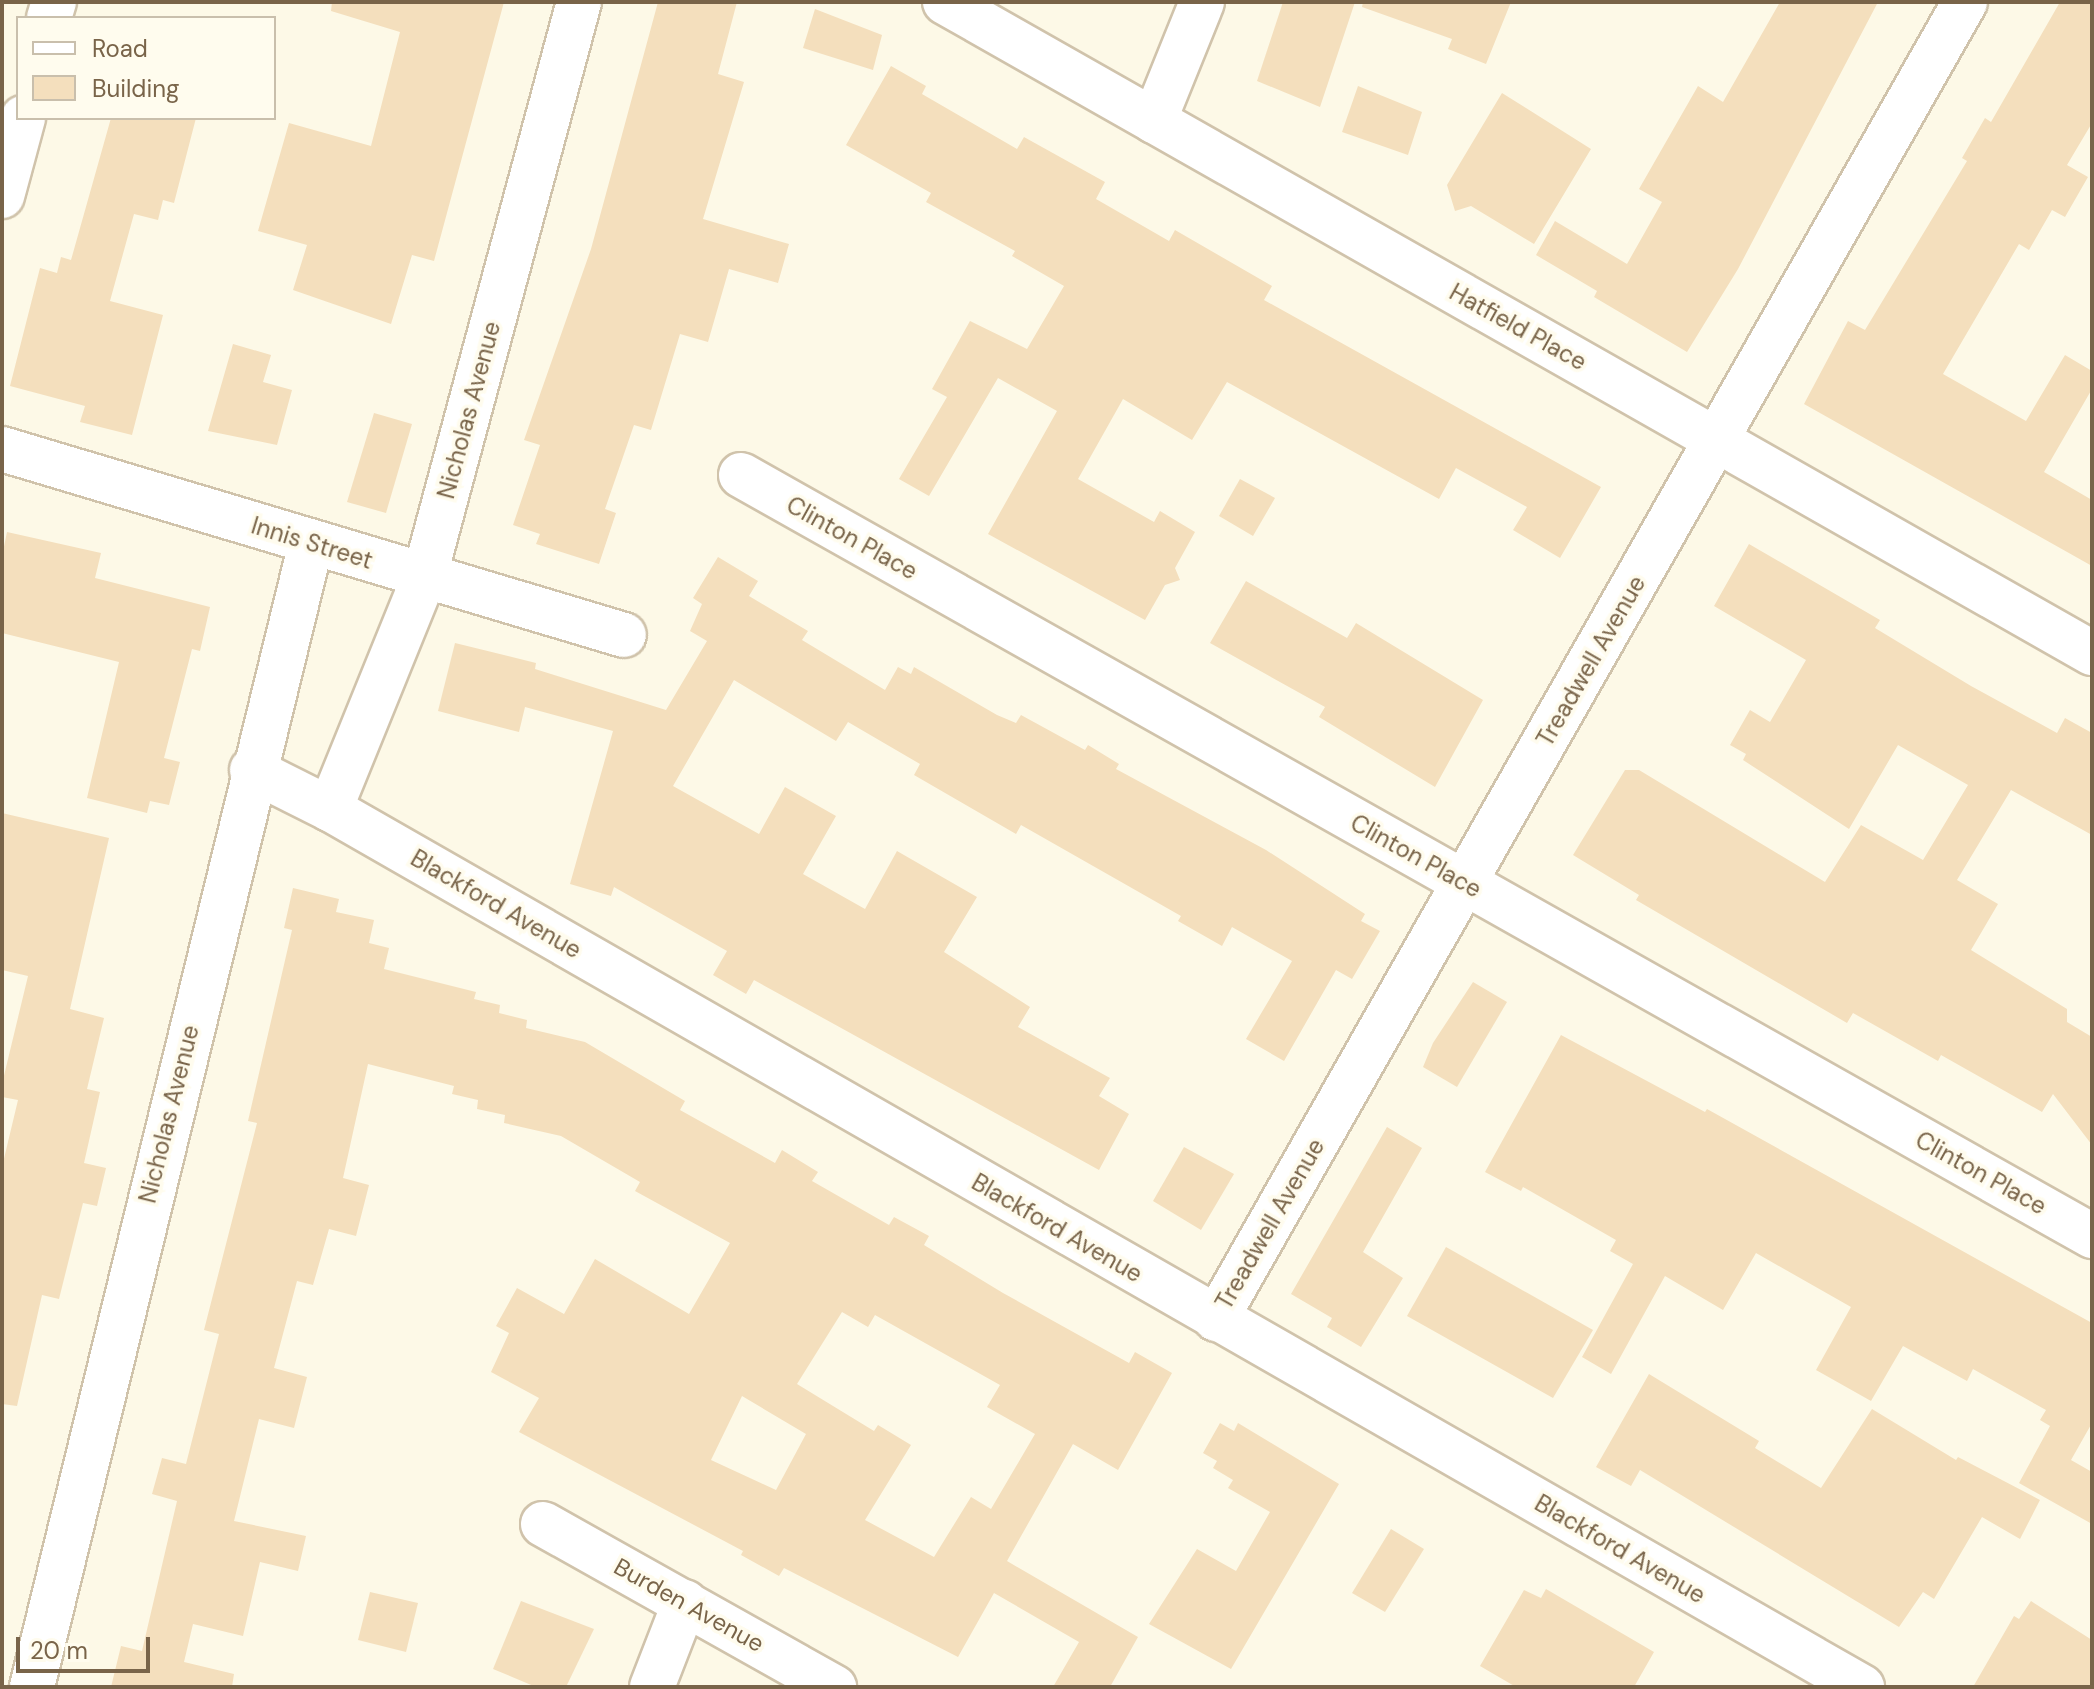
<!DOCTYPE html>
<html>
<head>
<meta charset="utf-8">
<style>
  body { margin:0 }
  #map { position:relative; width:2094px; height:1689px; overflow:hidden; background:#fdf9e7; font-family:"DM Sans",sans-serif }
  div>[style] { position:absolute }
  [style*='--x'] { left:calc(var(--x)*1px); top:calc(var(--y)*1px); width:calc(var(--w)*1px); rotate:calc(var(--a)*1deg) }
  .building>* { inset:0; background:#f4dfbd }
  .roads { filter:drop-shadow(2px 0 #d0c3ab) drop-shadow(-2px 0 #d0c3ab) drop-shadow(0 2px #d0c3ab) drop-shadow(0 -2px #d0c3ab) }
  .minor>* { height:44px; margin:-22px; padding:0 22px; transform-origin:22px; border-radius:22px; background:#fff }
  span { translate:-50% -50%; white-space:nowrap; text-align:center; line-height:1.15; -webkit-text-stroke:7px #fffcee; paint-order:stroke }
  .street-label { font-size:24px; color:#796449 }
  .frame { position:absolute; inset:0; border:4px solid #796449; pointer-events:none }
  .legend { position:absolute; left:16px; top:16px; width:260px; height:104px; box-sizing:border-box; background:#fffcee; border:2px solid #c9bfac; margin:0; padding:10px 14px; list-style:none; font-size:24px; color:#796449 }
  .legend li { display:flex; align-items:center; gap:16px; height:40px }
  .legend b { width:40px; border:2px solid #c9bfac }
  .scale { position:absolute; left:16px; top:1637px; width:134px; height:36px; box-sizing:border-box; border:4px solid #796449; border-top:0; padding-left:10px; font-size:24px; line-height:28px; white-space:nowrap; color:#796449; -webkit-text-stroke:6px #fffcee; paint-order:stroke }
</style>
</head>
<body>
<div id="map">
  <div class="building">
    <i style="clip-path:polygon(332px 2px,504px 2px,434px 261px,412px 255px,391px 324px,293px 290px,307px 245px,258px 231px,289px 123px,371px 146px,400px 32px,331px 11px)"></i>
    <i style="clip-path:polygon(658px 2px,737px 2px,718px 74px,744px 82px,703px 219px,789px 244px,778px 283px,729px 269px,708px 342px,680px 334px,651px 430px,634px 425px,605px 509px,616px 513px,599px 564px,536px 544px,540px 534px,513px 525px,540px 445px,524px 440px,591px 249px)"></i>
    <i style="clip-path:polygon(1283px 2px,1355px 2px,1320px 107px,1257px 81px)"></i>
    <i style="clip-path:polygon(1363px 2px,1511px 2px,1486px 64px,1448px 49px,1452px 39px,1362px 7px)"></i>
    <i style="clip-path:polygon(1780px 2px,1878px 2px,1738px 269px,1687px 352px,1594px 297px,1597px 291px,1536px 255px,1555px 221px,1627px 264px,1662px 202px,1639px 189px,1698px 86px,1723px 102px)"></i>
    <i style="clip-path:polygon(2060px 2px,2092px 2px,2092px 123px,2067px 165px,2088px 177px,2065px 217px,2052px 210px,2029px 250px,2019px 244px,1943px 374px,2026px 421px,2065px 355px,2092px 371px,2092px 389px,2044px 472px,2092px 500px,2092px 566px,1804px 404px,1848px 321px,1865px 330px,1967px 161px,1962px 158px,1985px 118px,1991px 122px)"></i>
    <i style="clip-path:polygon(815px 9px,882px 35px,873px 70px,803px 48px)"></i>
    <i style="clip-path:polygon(891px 66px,926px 86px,922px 94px,1017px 149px,1024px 137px,1105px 182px,1096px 199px,1169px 241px,1175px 230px,1272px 286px,1264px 300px,1601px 487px,1560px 558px,1513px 530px,1527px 507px,1456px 468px,1439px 499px,1227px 382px,1192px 440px,1123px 399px,1078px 479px,1154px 522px,1160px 511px,1195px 532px,1175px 568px,1180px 580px,1165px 585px,1145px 620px,988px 534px,1057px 411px,998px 378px,929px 496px,899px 479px,947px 397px,932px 389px,970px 321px,1027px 349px,1064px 286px,1012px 256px,1015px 251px,926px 202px,931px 193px,846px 145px)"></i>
    <i style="clip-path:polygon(1358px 86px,1422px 112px,1408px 155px,1342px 132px)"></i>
    <i style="clip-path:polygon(1502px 93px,1591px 149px,1534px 244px,1471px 206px,1455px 211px,1447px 185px)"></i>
    <i style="clip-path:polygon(111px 118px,196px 118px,174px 203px,163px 200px,158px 220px,134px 214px,110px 301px,163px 315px,132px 435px,80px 422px,85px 406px,10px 386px,40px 268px,57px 273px,61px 257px,71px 260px)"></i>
    <i style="clip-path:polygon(233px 344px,271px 355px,263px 382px,292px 390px,277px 445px,208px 431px)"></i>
    <i style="clip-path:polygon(374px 413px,412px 424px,386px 513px,347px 502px)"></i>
    <i style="clip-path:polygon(1240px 479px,1275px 498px,1253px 536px,1219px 516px)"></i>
    <i style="clip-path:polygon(7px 532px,101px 553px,95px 578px,210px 607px,200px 651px,192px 649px,164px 758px,180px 762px,169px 805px,150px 801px,147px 813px,87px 798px,119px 662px,2px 633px,2px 556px)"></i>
    <i style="clip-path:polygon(1749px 544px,1880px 620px,1875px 628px,1971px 686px,2057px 733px,2065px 718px,2092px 733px,2092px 835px,2011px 790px,1957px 880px,1998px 904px,1971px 950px,2067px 1009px,2067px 1022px,2092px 1037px,2092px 1145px,2053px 1094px,2042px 1112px,1941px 1055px,1938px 1061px,1853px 1013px,1847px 1023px,1636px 900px,1639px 895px,1573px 855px,1625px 770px,1639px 770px,1825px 882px,1861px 825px,1923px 860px,1968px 785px,1898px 745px,1849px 829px,1743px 760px,1746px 754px,1730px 745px,1750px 710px,1770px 722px,1806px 660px,1714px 606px)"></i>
    <i style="clip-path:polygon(718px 557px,758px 581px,749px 596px,808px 631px,802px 640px,885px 690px,898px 667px,911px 674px,914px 667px,997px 715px,1016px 723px,1021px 715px,1085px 750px,1088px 745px,1119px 764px,1116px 769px,1266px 850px,1365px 914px,1361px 921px,1380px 931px,1352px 979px,1336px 970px,1284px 1061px,1246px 1039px,1292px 961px,1232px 927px,1222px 946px,1178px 921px,1181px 916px,1021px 825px,1016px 834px,914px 775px,920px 764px,848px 722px,836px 741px,734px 680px,673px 786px,759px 834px,785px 787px,836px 816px,803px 874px,865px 909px,897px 851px,977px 897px,944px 952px,1030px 1007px,1018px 1027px,1110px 1078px,1099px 1096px,1129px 1114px,1099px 1170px,754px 980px,746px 994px,713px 975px,727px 951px,614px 887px,611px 896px,570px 884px,613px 731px,525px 707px,519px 732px,438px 711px,455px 643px,536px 663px,535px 669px,666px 710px,707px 641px,690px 631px,702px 604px,693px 598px)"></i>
    <i style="clip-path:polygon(1246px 581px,1347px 638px,1356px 623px,1483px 700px,1435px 787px,1319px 717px,1325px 707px,1210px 643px)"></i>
    <i style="clip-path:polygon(2px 813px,109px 838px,70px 1009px,104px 1018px,87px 1089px,100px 1092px,84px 1163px,106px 1168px,97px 1206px,83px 1203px,59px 1299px,42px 1295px,17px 1406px,2px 1404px,2px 1167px,18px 1100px,2px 1097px,2px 1084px,28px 976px,2px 970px)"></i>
    <i style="clip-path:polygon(evenodd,293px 888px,339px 899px,336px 912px,374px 920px,369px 943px,389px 948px,384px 969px,476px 992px,474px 999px,500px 1005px,499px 1013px,527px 1020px,526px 1028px,585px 1042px,685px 1101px,680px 1110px,775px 1163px,782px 1150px,818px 1172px,812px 1181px,889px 1225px,894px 1217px,929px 1236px,924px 1245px,1003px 1293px,1129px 1363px,1135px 1352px,1172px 1373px,1118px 1470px,1073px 1444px,1007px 1561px,1138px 1637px,1110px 1687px,1053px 1687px,1079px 1642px,994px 1593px,958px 1657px,784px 1568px,779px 1576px,741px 1555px,743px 1551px,519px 1432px,539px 1398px,491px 1372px,509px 1333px,496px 1326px,517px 1288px,564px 1314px,595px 1259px,689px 1314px,730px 1243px,635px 1191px,640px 1182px,561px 1136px,504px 1123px,505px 1115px,477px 1109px,478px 1100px,452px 1094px,454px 1086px,368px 1064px,343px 1178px,369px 1185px,356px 1236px,329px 1229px,313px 1285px,297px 1281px,274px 1368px,307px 1377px,294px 1428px,259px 1419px,234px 1521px,306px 1536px,298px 1571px,260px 1562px,243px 1636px,193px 1624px,184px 1662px,234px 1674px,232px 1687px,111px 1687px,121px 1646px,142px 1651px,177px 1501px,152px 1494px,162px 1458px,186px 1464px,219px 1334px,204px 1330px,257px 1123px,248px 1121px,292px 930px,284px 928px,293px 888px,842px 1312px,868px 1327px,875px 1315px,1000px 1385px,987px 1407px,1035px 1434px,991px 1509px,971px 1497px,934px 1557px,865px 1520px,911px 1445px,878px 1425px,874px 1431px,797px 1384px,842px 1312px,293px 888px,742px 1396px,806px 1434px,776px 1490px,711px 1460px,742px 1396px)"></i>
    <i style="clip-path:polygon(1473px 982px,1507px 1002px,1457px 1087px,1423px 1067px,1433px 1043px)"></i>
    <i style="clip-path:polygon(1561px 1035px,1705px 1112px,1707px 1109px,2092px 1323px,2092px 1423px,2071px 1460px,2092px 1472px,2092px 1524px,2019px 1483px,2050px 1426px,2040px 1420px,2046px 1410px,1973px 1369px,1967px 1381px,1903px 1346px,1871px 1401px,1816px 1370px,1851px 1307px,1756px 1253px,1723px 1310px,1665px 1276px,1611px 1374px,1582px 1357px,1633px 1264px,1610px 1251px,1616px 1240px,1523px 1187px,1521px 1191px,1485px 1172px)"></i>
    <i style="clip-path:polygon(1387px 1127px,1422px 1148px,1363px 1252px,1403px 1278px,1361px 1347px,1327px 1327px,1332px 1318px,1291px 1294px)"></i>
    <i style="clip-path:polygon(1184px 1147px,1234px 1174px,1201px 1230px,1153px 1201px)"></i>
    <i style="clip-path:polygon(1446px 1247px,1593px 1330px,1553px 1398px,1407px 1316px)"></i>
    <i style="clip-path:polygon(1649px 1374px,1759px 1441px,1755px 1448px,1821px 1488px,1872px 1409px,1956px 1460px,1958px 1457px,2040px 1500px,2020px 1539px,1982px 1517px,1934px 1599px,1923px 1592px,1899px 1627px,1640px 1470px,1631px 1486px,1596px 1467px)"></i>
    <i style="clip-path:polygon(1220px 1423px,1234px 1431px,1238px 1423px,1339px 1484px,1231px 1669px,1149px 1624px,1197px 1549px,1236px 1571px,1270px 1512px,1228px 1488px,1233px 1480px,1213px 1468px,1217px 1461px,1203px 1453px)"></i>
    <i style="clip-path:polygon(1391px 1529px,1424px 1549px,1385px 1612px,1352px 1593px)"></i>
    <i style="clip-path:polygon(1546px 1589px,1654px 1652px,1634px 1687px,1516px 1687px,1480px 1666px,1524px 1590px,1541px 1598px)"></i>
    <i style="clip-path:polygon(370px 1592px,418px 1603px,406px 1652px,358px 1640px)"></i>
    <i style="clip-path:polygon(521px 1601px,594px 1629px,566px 1687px,536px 1687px,493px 1669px)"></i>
    <i style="clip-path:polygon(2031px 1601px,2092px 1640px,2092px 1687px,1973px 1687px,2014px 1616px,2019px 1619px)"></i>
  </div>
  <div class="roads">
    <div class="minor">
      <i style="--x:945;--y:2;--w:1319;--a:29.58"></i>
      <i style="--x:49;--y:18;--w:17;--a:-73"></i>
      <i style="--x:1154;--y:121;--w:128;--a:-68"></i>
      <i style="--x:2;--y:196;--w:81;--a:-74.9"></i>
      <i style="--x:2;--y:449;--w:649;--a:16.65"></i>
      <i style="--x:741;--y:475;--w:1551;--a:29.39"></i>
      <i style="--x:252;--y:770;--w:87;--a:26.6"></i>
      <i style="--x:330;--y:809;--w:1766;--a:29.82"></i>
      <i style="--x:330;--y:809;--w:249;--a:-67.9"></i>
      <i style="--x:424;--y:578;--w:596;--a:-74.94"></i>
      <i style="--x:1216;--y:1319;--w:1515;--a:-60.37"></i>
      <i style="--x:543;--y:1524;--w:334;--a:29.3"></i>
      <i style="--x:32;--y:1687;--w:1178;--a:-76.29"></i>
      <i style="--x:652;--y:1687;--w:91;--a:-68.8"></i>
    </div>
  </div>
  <div class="street-label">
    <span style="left:1518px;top:327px;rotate:29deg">Hatfield Place</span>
    <span style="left:469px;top:410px;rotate:-75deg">Nicholas Avenue</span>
    <span style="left:852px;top:538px;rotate:29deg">Clinton Place</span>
    <span style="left:312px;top:543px;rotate:17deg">Innis Street</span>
    <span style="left:1591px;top:661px;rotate:-60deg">Treadwell Avenue</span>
    <span style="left:1416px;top:856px;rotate:29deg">Clinton Place</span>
    <span style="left:496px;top:904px;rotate:30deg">Blackford Avenue</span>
    <span style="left:169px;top:1114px;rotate:-76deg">Nicholas Avenue</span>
    <span style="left:1981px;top:1173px;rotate:29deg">Clinton Place</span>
    <span style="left:1270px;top:1224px;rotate:-60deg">Treadwell Avenue</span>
    <span style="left:1057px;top:1228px;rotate:30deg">Blackford Avenue</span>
    <span style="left:1620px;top:1549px;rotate:30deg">Blackford Avenue</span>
    <span style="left:689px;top:1605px;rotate:29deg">Burden Avenue</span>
  </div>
  <div class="frame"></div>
  <ul class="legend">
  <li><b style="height:10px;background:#fff"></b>Road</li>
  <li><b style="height:22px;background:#f4dfbd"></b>Building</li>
  </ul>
  <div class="scale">20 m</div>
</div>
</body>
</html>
